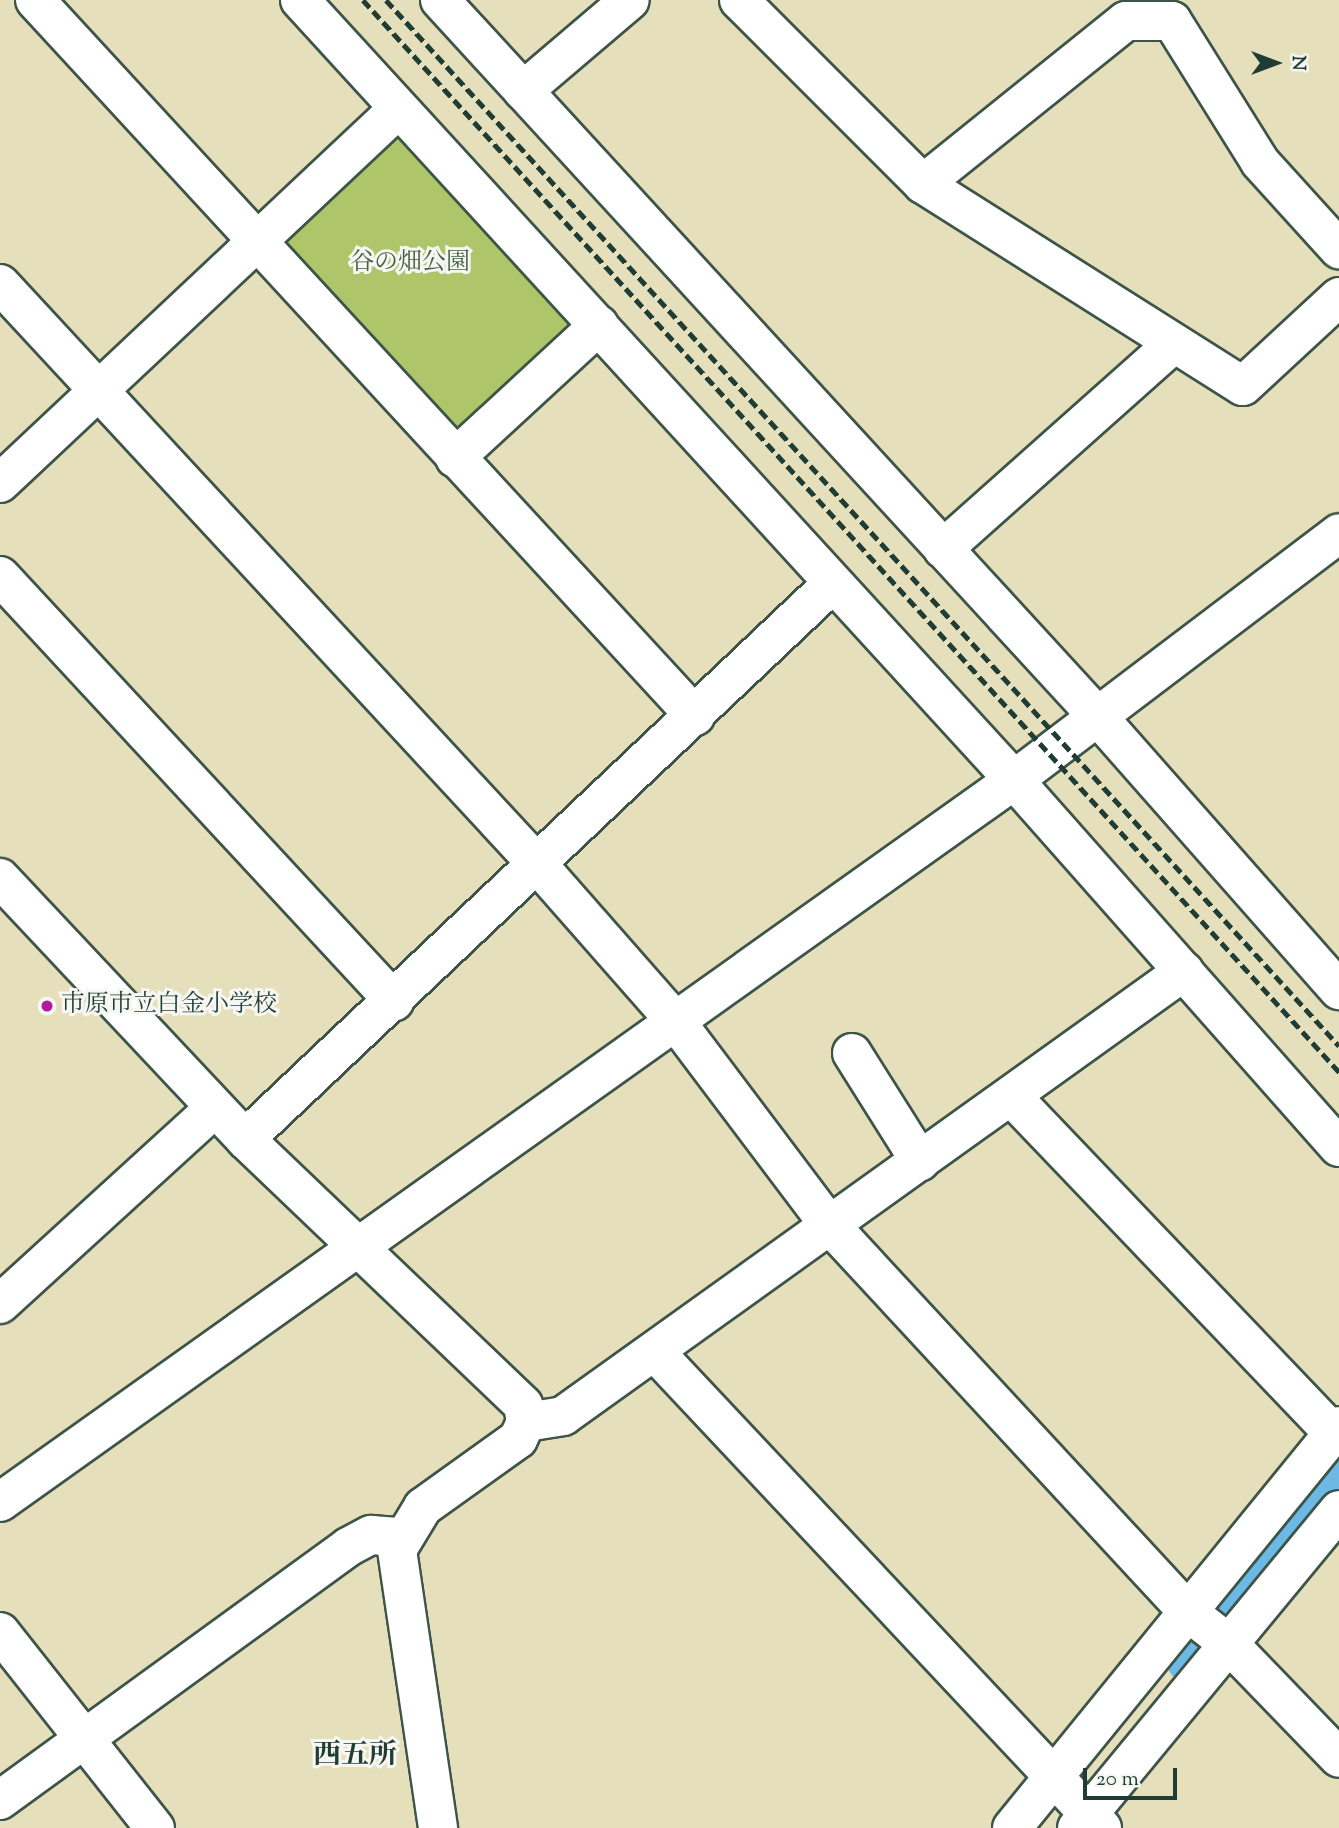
<!DOCTYPE html>
<html>
<head>
<meta charset="utf-8">
<style>
  body { margin:0 }
  #map { position:relative; width:1339px; height:1828px; overflow:hidden; background:#e6dfbb; font-family:"Sorts Mill Goudy","Noto Serif JP",serif }
  div>[style] { position:absolute }
  [style*='--x'] { left:calc(var(--x)*1px); top:calc(var(--y)*1px); width:calc(var(--w)*1px); rotate:calc(var(--a)*1deg) }
  .green>* { inset:0; background:#aec56a }
  .river>* { height:56px; margin:-28px; padding:0 28px; transform-origin:28px; border-radius:28px; background:#6cb9e6 }
  .roads { filter:drop-shadow(2px 0 #3d5548) drop-shadow(-2px 0 #3d5548) drop-shadow(0 2px #3d5548) drop-shadow(0 -2px #3d5548) }
  .minor>* { height:38px; margin:-19px; padding:0 19px; transform-origin:19px; border-radius:19px; background:#fff }
  .rail>* { height:5px; margin-top:-2.5px; transform-origin:0; background:repeating-linear-gradient(90deg,#1f3d34 0 10px,transparent 0 15px) }
  .dots>* { width:19px; height:19px; translate:-50% -50%; box-sizing:border-box; border:4px solid #f6f6f2; border-radius:50% }
  span { translate:-50% -50%; white-space:nowrap; text-align:center; line-height:1.15; -webkit-text-stroke:6px #f6f6f2; paint-order:stroke }
  .park-label { font-size:24px; color:#435f42 }
  .poi-label { font-size:24px; color:#1f3d34 }
  .left { translate:0 -50%; text-align:left }
  .quarter-label { font-size:28px; color:#1f3d34; font-weight:700 }
  .north { position:absolute; left:1241px; top:28px; width:70px; height:70px; -webkit-text-stroke:5px #f6f6f2; paint-order:stroke; rotate:90deg; font-size:19px; font-weight:700; line-height:28px; text-align:center; color:#1f3d34 }
  .north::after { content:''; display:block; margin:auto; width:24px; height:32px; background:#1f3d34; clip-path:polygon(50% 0,100% 100%,50% 72%,0 100%) }
  .scale { position:absolute; left:1083px; top:1768px; width:94px; height:32px; box-sizing:border-box; border:4px solid #1f3d34; border-top:0; padding-left:9px; font-size:21px; line-height:24px; white-space:nowrap; color:#1f3d34; -webkit-text-stroke:5px #f6f6f2; paint-order:stroke }
</style>
</head>
<body>
<div id="map">
  <div class="green">
    <i style="clip-path:polygon(391px 134px,408px 137px,575px 319px,574px 333px,464px 434px,451px 433px,285px 253px,285px 240px)"></i>
  </div>
  <div class="river">
    <i style="--x:1194;--y:1658;--w:233;--a:-51.5"></i>
  </div>
  <div class="roads">
    <div class="minor">
      <i style="--x:35;--y:0;--w:974;--a:47.33"></i>
      <i style="--x:300;--y:0;--w:1057;--a:47.53"></i>
      <i style="--x:1014;--y:780;--w:490;--a:48.5"></i>
      <i style="--x:440;--y:0;--w:975;--a:47.45"></i>
      <i style="--x:1099;--y:718;--w:363;--a:48.6"></i>
      <i style="--x:739;--y:0;--w:260;--a:45"></i>
      <i style="--x:923;--y:184;--w:378;--a:32.3"></i>
      <i style="--x:1243;--y:386;--w:131;--a:-42.8"></i>
      <i style="--x:523;--y:91;--w:140;--a:-40.4"></i>
      <i style="--x:923;--y:184;--w:260;--a:-38.8"></i>
      <i style="--x:1126;--y:21;--w:46;--a:0"></i>
      <i style="--x:1172;--y:21;--w:166;--a:58"></i>
      <i style="--x:1260;--y:162;--w:118;--a:47.8"></i>
      <i style="--x:0;--y:284;--w:793;--a:47.2"></i>
      <i style="--x:539;--y:866;--w:209;--a:48.7"></i>
      <i style="--x:677;--y:1023;--w:249;--a:53"></i>
      <i style="--x:827;--y:1222;--w:531;--a:47.21"></i>
      <i style="--x:1188;--y:1612;--w:52;--a:38"></i>
      <i style="--x:1229;--y:1644;--w:158;--a:46"></i>
      <i style="--x:455;--y:458;--w:196;--a:-42.7"></i>
      <i style="--x:0;--y:483;--w:546;--a:-43.22"></i>
      <i style="--x:943;--y:549;--w:308;--a:-41.7"></i>
      <i style="--x:0;--y:576;--w:580;--a:47.17"></i>
      <i style="--x:0;--y:878;--w:358;--a:46.8"></i>
      <i style="--x:245;--y:1139;--w:385;--a:43.7"></i>
      <i style="--x:523;--y:1405;--w:17;--a:80"></i>
      <i style="--x:526;--y:1422;--w:19;--a:115"></i>
      <i style="--x:518;--y:1439;--w:117;--a:144.4"></i>
      <i style="--x:423;--y:1507;--w:50;--a:121.2"></i>
      <i style="--x:397;--y:1550;--w:281;--a:81.6"></i>
      <i style="--x:852;--y:1053;--w:128;--a:57.8"></i>
      <i style="--x:1014;--y:1099;--w:462;--a:46.3"></i>
      <i style="--x:245;--y:1139;--w:809;--a:-43.4"></i>
      <i style="--x:0;--y:1304;--w:291;--a:-42.4"></i>
      <i style="--x:655;--y:1352;--w:653;--a:46.8"></i>
      <i style="--x:526;--y:1422;--w:37;--a:-9"></i>
      <i style="--x:563;--y:1416;--w:764;--a:-35.62"></i>
      <i style="--x:0;--y:1502;--w:1245;--a:-35.45"></i>
      <i style="--x:1014;--y:780;--w:408;--a:-37.2"></i>
      <i style="--x:0;--y:1632;--w:250;--a:51.7"></i>
      <i style="--x:0;--y:1800;--w:430;--a:-36"></i>
      <i style="--x:348;--y:1547;--w:26;--a:-28"></i>
      <i style="--x:371;--y:1535;--w:30;--a:4"></i>
      <i style="--x:1012;--y:1828;--w:518;--a:-50.87"></i>
      <i style="--x:1077;--y:1828;--w:412;--a:-50.5"></i>
    </div>
  </div>
  <div class="rail">
    <i style="--x:363;--y:0;--w:1450;--a:47.68"></i>
    <i style="--x:386;--y:0;--w:1415;--a:47.66"></i>
  </div>
  <div class="dots">
    <i style="left:47px;top:1006px;background:#b5179e"></i>
  </div>
  <div class="park-label">
    <span style="left:410px;top:264px">谷の畑公園</span>
  </div>
  <div class="poi-label">
    <span class="left" style="left:61px;top:1006px">市原市立白金小学校</span>
  </div>
  <div class="quarter-label">
    <span style="left:355px;top:1756px">西五所</span>
  </div>
  <div class="north">N</div>
  <div class="scale">20 m</div>
</div>
</body>
</html>
